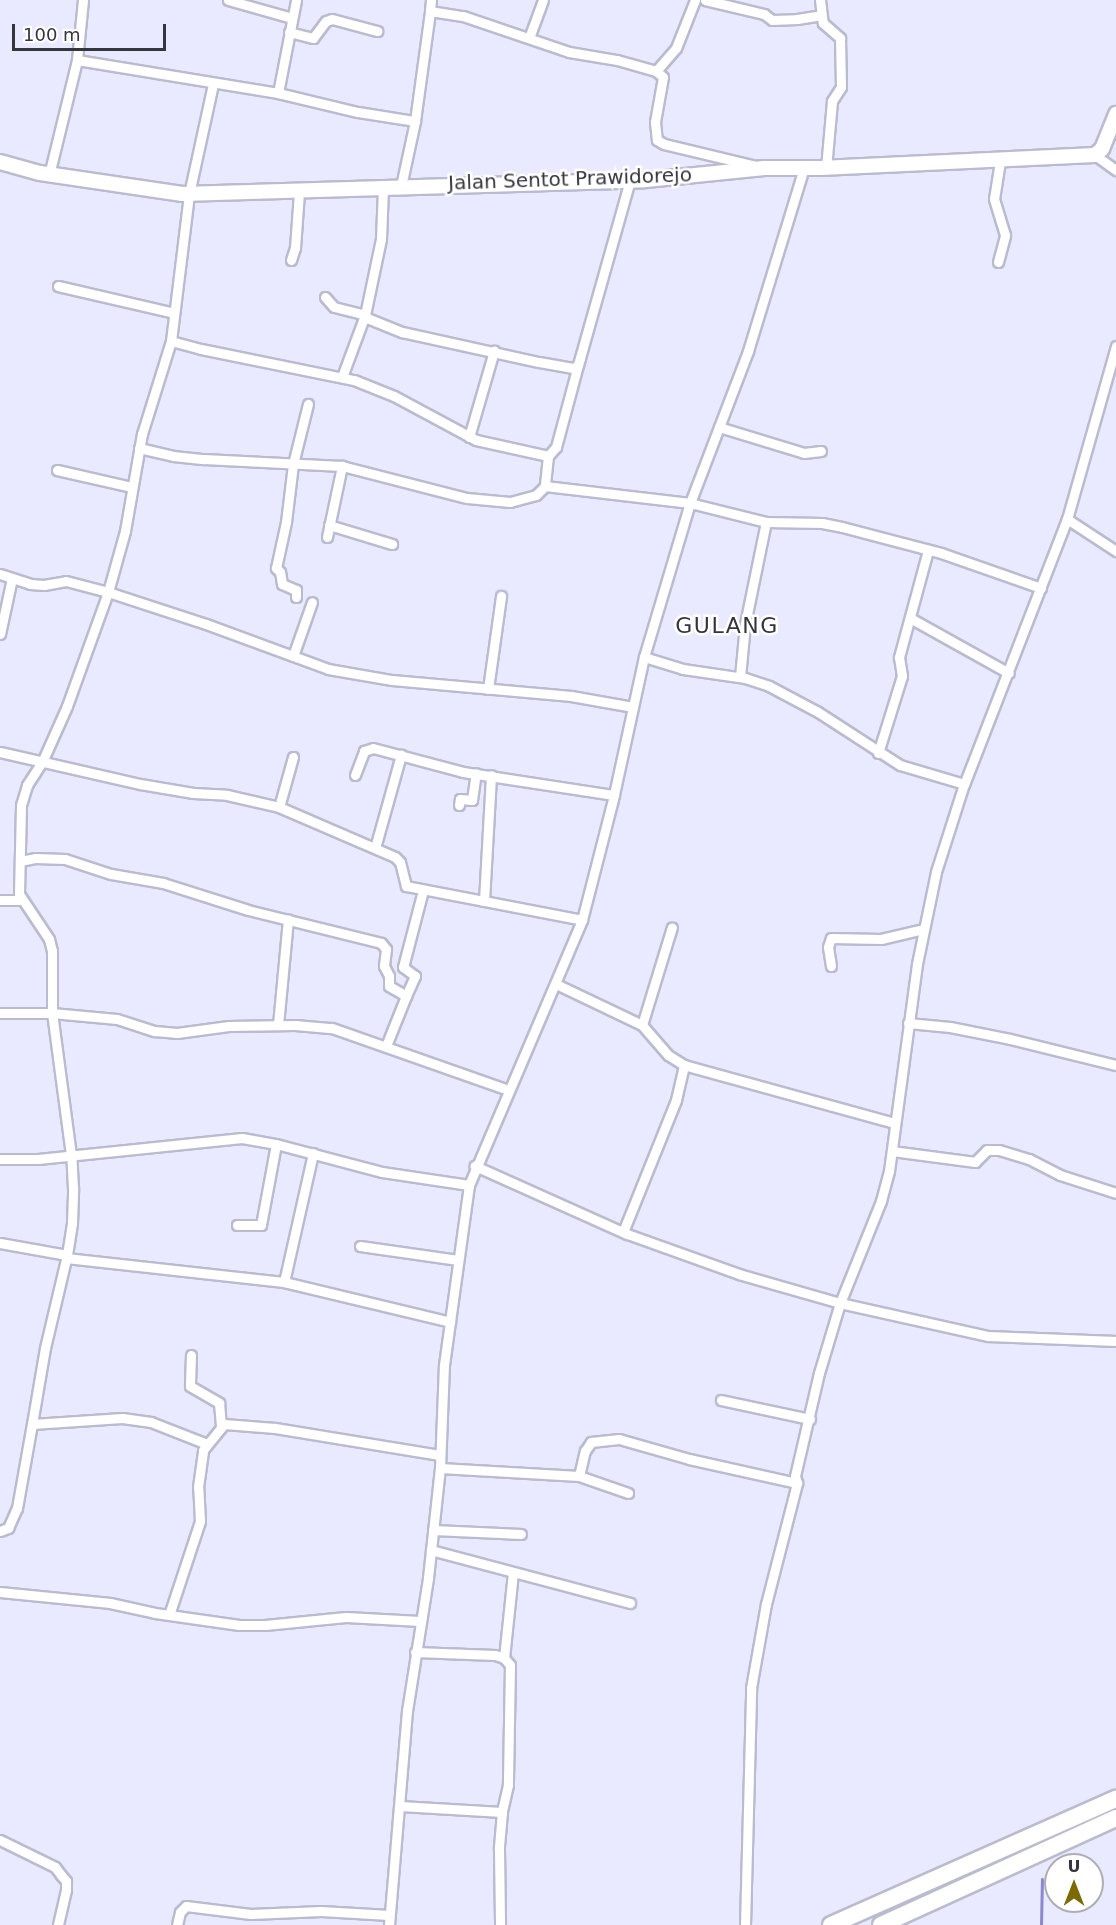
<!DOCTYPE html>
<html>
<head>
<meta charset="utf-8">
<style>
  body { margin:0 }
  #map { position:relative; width:1116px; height:1925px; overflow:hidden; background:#e9e9ff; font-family:"DejaVu Sans",sans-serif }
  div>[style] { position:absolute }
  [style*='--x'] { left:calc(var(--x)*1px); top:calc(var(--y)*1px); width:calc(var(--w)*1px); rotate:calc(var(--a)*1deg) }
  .stream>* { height:3px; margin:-1.5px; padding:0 1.5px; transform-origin:1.5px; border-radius:1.5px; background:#8b88ce }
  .roads { filter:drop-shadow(2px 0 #bbbbd0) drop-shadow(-2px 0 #bbbbd0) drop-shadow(0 2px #bbbbd0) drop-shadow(0 -2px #bbbbd0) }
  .minor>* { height:9px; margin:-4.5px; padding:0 4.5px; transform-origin:4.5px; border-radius:4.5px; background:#fff }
  .secondary>* { height:14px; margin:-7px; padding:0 7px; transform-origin:7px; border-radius:7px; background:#fff }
  .trunk>* { height:16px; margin:-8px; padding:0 8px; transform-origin:8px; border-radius:8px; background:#fff }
  span { translate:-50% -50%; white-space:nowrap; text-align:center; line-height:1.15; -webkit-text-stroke:5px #fff; paint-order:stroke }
  .street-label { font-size:20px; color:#35353e }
  .quarter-label { font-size:22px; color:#35353e; letter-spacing:1.5px }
  .north { position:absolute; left:1044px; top:1853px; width:60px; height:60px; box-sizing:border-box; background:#fff; border:2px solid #aeaeb2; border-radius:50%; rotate:0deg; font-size:16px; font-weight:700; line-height:24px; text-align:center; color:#35353e }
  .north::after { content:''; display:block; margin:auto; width:21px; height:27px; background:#7a6b04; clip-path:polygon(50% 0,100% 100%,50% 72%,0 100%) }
  .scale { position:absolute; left:12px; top:24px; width:154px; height:27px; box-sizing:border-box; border:3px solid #35353e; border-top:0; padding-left:8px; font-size:18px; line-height:21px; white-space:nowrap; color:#35353e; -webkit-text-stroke:4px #fff; paint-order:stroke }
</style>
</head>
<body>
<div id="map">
  <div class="stream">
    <i style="--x:1041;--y:1925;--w:46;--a:-88.8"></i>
  </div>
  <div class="roads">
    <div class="minor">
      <i style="--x:228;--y:0;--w:66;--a:15.7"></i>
      <i style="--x:431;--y:0;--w:11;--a:95"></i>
      <i style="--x:430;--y:11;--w:33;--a:9"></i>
      <i style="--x:463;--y:16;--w:112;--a:18.8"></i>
      <i style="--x:569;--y:52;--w:49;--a:9.5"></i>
      <i style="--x:617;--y:60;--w:41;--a:15.8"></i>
      <i style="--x:656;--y:71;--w:9;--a:41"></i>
      <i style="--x:663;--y:77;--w:46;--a:100.1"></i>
      <i style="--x:655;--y:122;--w:18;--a:84"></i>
      <i style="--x:657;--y:140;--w:8;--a:30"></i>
      <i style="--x:664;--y:144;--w:95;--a:13.4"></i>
      <i style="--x:705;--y:0;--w:61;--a:13.3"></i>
      <i style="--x:764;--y:14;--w:10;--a:37"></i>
      <i style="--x:772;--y:20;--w:25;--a:-2"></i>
      <i style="--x:797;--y:19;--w:24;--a:-9"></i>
      <i style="--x:820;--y:0;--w:23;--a:83"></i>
      <i style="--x:823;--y:23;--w:23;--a:41"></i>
      <i style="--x:840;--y:38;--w:49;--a:88.8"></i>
      <i style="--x:841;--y:87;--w:17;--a:123"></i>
      <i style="--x:832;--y:101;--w:67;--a:95.1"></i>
      <i style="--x:289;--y:32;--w:25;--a:14"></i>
      <i style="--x:313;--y:38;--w:21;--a:-53"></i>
      <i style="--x:326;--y:21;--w:6;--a:-18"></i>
      <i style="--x:332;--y:19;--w:47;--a:14.9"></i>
      <i style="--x:529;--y:38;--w:40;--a:-69.8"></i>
      <i style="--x:77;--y:60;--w:204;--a:9.3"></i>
      <i style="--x:278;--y:93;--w:95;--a:-79"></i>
      <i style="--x:656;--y:71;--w:30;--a:-49"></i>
      <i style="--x:676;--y:48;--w:52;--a:-68.4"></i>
      <i style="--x:278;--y:93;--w:82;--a:13.4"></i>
      <i style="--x:358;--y:112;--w:58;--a:9"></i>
      <i style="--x:1095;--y:155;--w:26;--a:36"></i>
      <i style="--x:49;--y:175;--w:118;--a:-76.3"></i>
      <i style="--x:77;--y:60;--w:60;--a:-84.3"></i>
      <i style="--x:401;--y:186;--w:66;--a:-77.8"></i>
      <i style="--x:415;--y:121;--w:111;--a:-82.2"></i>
      <i style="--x:383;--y:187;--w:52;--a:92.2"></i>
      <i style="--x:381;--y:239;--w:78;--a:101.9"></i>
      <i style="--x:365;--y:315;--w:4;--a:56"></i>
      <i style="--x:367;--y:318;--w:38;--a:22"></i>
      <i style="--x:402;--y:332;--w:140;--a:12.4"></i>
      <i style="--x:539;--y:362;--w:36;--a:10"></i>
      <i style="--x:574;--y:368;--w:5;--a:-37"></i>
      <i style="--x:578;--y:365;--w:7;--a:-74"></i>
      <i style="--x:580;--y:358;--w:185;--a:-74.3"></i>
      <i style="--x:291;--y:260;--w:13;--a:-72"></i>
      <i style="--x:295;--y:248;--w:56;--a:-85.9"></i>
      <i style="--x:998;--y:262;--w:28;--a:-75"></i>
      <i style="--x:1005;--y:235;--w:38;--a:-107"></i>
      <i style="--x:994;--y:199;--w:39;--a:-81"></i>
      <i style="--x:58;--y:286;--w:119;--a:13.1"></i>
      <i style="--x:325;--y:297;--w:13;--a:48"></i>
      <i style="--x:334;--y:307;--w:32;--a:14"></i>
      <i style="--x:365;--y:315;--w:66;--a:110.4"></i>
      <i style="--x:171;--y:341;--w:31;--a:15"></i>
      <i style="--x:201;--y:349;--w:156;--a:11.5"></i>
      <i style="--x:354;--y:380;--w:43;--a:21.8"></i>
      <i style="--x:394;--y:396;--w:93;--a:28.2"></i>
      <i style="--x:476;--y:440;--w:74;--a:12.5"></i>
      <i style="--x:548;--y:456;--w:30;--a:96"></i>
      <i style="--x:545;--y:486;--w:146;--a:6.7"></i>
      <i style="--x:690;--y:503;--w:78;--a:14"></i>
      <i style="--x:766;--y:522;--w:56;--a:1"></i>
      <i style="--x:822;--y:523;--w:20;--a:11"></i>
      <i style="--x:842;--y:527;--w:102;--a:14.7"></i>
      <i style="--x:941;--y:553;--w:106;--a:19.3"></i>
      <i style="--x:1116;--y:346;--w:180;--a:105.8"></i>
      <i style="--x:1067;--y:519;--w:284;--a:111.2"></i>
      <i style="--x:964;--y:784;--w:92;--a:107.7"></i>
      <i style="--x:936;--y:872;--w:94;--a:101.7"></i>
      <i style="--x:917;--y:964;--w:209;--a:97.7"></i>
      <i style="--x:889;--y:1171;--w:31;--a:105"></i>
      <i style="--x:881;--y:1201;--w:110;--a:111.9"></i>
      <i style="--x:840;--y:1303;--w:152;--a:12.6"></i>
      <i style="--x:988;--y:1336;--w:128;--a:2.2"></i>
      <i style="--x:719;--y:427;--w:89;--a:17"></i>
      <i style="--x:804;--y:453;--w:17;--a:-7"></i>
      <i style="--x:469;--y:437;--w:90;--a:-73.8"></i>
      <i style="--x:139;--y:448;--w:35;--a:13"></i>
      <i style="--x:173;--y:456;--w:31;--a:6"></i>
      <i style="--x:204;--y:459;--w:138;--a:2.9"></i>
      <i style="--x:342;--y:466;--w:129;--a:14.4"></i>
      <i style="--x:467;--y:498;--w:43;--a:5.3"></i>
      <i style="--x:510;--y:502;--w:27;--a:-15"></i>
      <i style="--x:536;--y:495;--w:13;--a:-45"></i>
      <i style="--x:548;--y:456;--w:12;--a:-48"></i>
      <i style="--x:556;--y:447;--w:85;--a:-75"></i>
      <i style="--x:57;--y:470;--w:76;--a:12.9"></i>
      <i style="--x:1067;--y:519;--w:59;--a:33.1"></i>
      <i style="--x:329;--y:525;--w:66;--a:16.8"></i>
      <i style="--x:327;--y:537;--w:73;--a:-78.1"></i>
      <i style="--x:0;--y:574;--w:32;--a:18"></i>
      <i style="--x:30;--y:584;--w:14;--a:4"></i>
      <i style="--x:44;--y:585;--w:22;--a:-10"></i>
      <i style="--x:66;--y:581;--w:43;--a:14.7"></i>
      <i style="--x:108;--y:592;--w:103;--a:18.1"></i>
      <i style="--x:206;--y:624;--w:130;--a:20.2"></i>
      <i style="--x:328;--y:669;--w:65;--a:9.8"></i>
      <i style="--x:392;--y:680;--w:180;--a:5.1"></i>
      <i style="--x:571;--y:696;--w:63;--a:10.1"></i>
      <i style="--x:296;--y:597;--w:7;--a:-90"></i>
      <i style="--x:296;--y:590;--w:15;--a:-157"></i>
      <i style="--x:282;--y:584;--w:12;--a:-99"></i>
      <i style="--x:280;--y:572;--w:6;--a:-135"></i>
      <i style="--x:276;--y:568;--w:47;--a:-77.7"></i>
      <i style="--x:286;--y:522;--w:58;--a:-83.1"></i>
      <i style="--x:293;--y:464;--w:62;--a:-76"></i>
      <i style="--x:910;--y:618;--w:113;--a:29.1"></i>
      <i style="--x:0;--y:634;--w:57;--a:-77.9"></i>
      <i style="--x:293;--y:656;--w:57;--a:-70.6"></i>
      <i style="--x:644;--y:657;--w:41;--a:17.1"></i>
      <i style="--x:683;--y:669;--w:63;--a:8.3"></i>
      <i style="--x:745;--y:678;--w:25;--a:18"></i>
      <i style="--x:769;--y:686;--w:55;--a:28"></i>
      <i style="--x:818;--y:712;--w:98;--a:32.9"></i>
      <i style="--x:900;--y:765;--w:67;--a:16.5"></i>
      <i style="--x:740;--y:677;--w:53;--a:-84.6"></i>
      <i style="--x:745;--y:624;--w:104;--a:-78.4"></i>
      <i style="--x:488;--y:689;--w:94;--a:-82"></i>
      <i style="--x:0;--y:752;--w:144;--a:12.9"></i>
      <i style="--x:140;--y:784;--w:54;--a:9.6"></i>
      <i style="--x:193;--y:793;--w:34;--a:3"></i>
      <i style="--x:227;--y:795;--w:53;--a:13"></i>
      <i style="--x:279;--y:807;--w:126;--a:23.3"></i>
      <i style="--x:395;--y:857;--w:7;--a:45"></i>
      <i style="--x:400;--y:862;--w:25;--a:76"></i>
      <i style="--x:406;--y:886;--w:179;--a:10.9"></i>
      <i style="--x:878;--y:753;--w:81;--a:-72.7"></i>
      <i style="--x:902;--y:676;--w:19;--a:-99"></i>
      <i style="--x:899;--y:657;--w:111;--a:-74.8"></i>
      <i style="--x:355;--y:775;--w:26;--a:-69"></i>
      <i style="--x:364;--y:751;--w:9;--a:-18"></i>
      <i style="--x:373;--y:748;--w:93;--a:14.9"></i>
      <i style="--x:463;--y:772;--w:153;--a:8.7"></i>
      <i style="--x:459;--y:805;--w:6;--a:-81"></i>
      <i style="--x:460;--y:799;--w:12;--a:5"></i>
      <i style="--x:472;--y:800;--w:27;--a:-82"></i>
      <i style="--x:279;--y:807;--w:52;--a:-74.4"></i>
      <i style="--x:375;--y:848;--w:97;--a:-74.4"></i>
      <i style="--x:20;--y:861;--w:15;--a:-11"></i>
      <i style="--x:35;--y:858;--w:30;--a:2"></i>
      <i style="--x:65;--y:859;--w:48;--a:18.1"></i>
      <i style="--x:111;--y:874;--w:53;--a:9.8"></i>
      <i style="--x:163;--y:883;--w:89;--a:17.6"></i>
      <i style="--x:248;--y:910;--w:137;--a:13.9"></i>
      <i style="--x:381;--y:943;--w:8;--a:50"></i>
      <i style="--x:386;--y:949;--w:17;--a:97"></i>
      <i style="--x:384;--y:966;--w:11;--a:63"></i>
      <i style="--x:389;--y:976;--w:10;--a:90"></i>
      <i style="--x:389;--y:986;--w:20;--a:30"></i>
      <i style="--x:406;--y:996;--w:54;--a:111.8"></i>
      <i style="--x:0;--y:900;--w:21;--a:0"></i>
      <i style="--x:484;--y:901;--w:126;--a:-86.8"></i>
      <i style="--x:831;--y:966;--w:19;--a:-99"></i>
      <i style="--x:828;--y:947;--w:9;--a:-72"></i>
      <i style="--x:831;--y:938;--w:50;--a:1.1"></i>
      <i style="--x:881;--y:939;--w:43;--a:-13.4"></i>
      <i style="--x:556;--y:984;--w:95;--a:25.5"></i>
      <i style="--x:642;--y:1025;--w:40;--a:49"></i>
      <i style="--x:668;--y:1055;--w:19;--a:32"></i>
      <i style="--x:684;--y:1065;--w:218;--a:15.4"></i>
      <i style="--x:406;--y:996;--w:22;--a:-66"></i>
      <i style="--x:415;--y:976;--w:15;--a:-143"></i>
      <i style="--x:403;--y:967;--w:80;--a:-75.4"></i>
      <i style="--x:0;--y:1013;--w:52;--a:0"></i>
      <i style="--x:52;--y:1013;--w:65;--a:5.3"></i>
      <i style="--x:117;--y:1019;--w:40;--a:18"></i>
      <i style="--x:155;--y:1031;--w:22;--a:5"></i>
      <i style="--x:177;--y:1033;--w:52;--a:-7.7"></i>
      <i style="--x:229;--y:1026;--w:66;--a:-0.9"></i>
      <i style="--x:295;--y:1025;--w:37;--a:5"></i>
      <i style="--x:332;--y:1028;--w:187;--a:19.4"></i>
      <i style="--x:908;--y:1023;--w:42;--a:5.4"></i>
      <i style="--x:950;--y:1027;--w:61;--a:11.3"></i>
      <i style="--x:1010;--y:1039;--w:109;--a:13.8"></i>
      <i style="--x:278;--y:1025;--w:106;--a:-84.6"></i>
      <i style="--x:642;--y:1025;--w:102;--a:-73"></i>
      <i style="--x:892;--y:1151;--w:84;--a:7.5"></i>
      <i style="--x:975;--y:1162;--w:17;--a:-45"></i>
      <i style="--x:987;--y:1150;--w:12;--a:0"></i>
      <i style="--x:999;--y:1150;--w:31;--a:17"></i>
      <i style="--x:1029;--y:1159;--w:35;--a:27"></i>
      <i style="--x:1060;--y:1175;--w:59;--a:17.8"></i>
      <i style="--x:0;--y:1159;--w:38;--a:0"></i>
      <i style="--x:38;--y:1159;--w:205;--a:-5.9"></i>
      <i style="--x:242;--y:1138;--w:35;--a:10"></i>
      <i style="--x:276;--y:1144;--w:110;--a:14.8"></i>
      <i style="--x:382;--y:1172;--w:88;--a:8.5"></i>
      <i style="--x:237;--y:1225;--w:24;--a:0"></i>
      <i style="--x:261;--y:1225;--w:82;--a:-79.5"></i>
      <i style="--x:623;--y:1232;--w:142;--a:-68.1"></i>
      <i style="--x:676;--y:1100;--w:36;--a:-77"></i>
      <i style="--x:0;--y:1243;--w:68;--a:10.2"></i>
      <i style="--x:360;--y:1246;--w:99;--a:8.1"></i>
      <i style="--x:66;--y:1258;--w:219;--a:6.3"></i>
      <i style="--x:284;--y:1282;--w:171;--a:13.5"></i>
      <i style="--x:284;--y:1282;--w:132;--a:-77.3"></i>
      <i style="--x:191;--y:1355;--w:31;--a:92"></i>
      <i style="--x:190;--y:1386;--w:34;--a:30"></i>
      <i style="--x:219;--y:1403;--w:23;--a:85"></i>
      <i style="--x:721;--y:1400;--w:91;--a:12.1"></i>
      <i style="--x:207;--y:1444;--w:60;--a:-158.6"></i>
      <i style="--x:151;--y:1422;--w:29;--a:-172"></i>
      <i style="--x:122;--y:1418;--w:90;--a:176.2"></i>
      <i style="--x:32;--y:1424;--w:77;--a:-80.3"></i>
      <i style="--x:45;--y:1348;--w:96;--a:-76.7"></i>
      <i style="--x:67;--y:1255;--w:32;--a:-81"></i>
      <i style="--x:72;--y:1223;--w:35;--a:-88"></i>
      <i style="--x:73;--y:1188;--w:33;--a:-93"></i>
      <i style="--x:71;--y:1155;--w:143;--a:-97.6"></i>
      <i style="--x:52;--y:1013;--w:62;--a:-90"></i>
      <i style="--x:52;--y:951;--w:12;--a:-104"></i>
      <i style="--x:49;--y:939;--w:54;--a:-123.7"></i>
      <i style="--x:19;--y:894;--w:89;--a:-88.7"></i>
      <i style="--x:21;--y:805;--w:21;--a:-73"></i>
      <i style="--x:27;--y:785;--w:30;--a:-57"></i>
      <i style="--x:43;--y:760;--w:59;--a:-66"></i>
      <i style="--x:67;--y:706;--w:121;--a:-70.2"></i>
      <i style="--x:108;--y:592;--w:63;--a:-74.4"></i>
      <i style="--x:125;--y:531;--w:98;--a:-80.1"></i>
      <i style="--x:142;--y:434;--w:97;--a:-72.7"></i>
      <i style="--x:171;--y:341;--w:148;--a:-83"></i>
      <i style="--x:189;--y:194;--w:113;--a:-77.7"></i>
      <i style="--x:440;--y:1468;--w:139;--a:3.3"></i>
      <i style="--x:579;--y:1476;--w:26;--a:-77"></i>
      <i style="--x:585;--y:1451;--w:11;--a:-56"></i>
      <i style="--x:591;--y:1442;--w:28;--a:-6"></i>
      <i style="--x:619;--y:1439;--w:73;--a:15.9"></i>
      <i style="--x:689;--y:1459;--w:111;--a:12.5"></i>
      <i style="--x:797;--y:1483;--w:7;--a:-106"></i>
      <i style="--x:795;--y:1476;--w:106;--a:-76.9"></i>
      <i style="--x:819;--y:1373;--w:73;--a:-73.3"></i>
      <i style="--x:840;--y:1303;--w:105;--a:-164"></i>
      <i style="--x:739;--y:1274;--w:119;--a:-160.3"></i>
      <i style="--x:627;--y:1234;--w:167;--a:-155.9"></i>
      <i style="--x:579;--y:1476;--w:52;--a:19.1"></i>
      <i style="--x:433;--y:1530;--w:88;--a:2.6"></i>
      <i style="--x:0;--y:1531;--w:9;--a:-21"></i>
      <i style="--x:8;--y:1528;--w:22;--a:-66"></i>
      <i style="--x:17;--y:1508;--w:85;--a:-79.9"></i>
      <i style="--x:431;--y:1550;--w:206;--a:14.9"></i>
      <i style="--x:0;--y:1592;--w:111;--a:5.7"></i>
      <i style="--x:110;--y:1603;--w:46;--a:12.5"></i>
      <i style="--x:155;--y:1613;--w:85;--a:8.1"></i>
      <i style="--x:239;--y:1625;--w:26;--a:0"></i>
      <i style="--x:265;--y:1625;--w:81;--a:-5.6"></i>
      <i style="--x:346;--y:1617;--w:74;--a:3.1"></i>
      <i style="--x:169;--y:1615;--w:99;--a:-71.7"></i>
      <i style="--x:200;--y:1521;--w:34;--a:-93"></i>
      <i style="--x:198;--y:1487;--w:37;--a:-82"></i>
      <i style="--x:203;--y:1450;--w:33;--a:-51"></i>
      <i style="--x:224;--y:1424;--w:51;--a:4.5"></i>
      <i style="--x:275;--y:1428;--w:167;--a:9.3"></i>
      <i style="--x:415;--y:1652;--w:80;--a:2.1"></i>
      <i style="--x:495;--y:1655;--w:9;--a:18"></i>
      <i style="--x:504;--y:1658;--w:9;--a:49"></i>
      <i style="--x:510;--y:1665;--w:120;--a:91"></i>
      <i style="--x:508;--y:1785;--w:28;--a:103"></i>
      <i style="--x:504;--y:1658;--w:85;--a:-84"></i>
      <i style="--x:400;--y:1806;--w:102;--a:3.4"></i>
      <i style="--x:502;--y:1812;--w:37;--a:95"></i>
      <i style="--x:499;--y:1849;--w:76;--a:89.2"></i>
      <i style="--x:0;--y:1840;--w:61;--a:26.1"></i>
      <i style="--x:55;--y:1867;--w:10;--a:53"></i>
      <i style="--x:61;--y:1875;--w:8;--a:50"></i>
      <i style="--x:66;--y:1881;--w:9;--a:90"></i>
      <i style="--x:66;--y:1890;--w:36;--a:103"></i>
      <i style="--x:177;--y:1925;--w:13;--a:-77"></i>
      <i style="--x:180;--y:1912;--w:8;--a:-45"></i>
      <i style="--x:186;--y:1906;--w:65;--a:7"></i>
      <i style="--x:251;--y:1914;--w:70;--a:-2.5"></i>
      <i style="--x:321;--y:1911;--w:68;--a:3.4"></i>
      <i style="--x:389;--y:1925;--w:215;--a:-85.2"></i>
      <i style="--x:407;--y:1711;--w:135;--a:-81"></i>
      <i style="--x:428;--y:1578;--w:111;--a:-83.8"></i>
      <i style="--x:440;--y:1468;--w:103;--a:-87.8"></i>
      <i style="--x:444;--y:1365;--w:182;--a:-82.1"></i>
      <i style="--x:469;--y:1185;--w:288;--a:-66.9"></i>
      <i style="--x:582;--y:920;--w:125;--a:-75.6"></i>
      <i style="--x:613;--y:799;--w:145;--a:-77.7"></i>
      <i style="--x:644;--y:657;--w:161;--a:-73.4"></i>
      <i style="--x:690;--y:503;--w:163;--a:-69.1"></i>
      <i style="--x:748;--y:351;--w:191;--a:-73"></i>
      <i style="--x:745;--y:1925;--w:237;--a:-88.5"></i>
      <i style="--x:751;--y:1688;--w:85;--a:-79.9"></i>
      <i style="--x:766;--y:1604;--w:125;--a:-75.6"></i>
    </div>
    <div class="secondary">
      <i style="--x:0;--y:162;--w:41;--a:15.4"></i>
      <i style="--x:40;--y:173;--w:144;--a:8.4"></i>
      <i style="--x:182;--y:194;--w:464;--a:-1.7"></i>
      <i style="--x:646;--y:180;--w:119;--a:-5.8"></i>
      <i style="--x:764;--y:168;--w:57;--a:0"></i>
      <i style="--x:821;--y:168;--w:274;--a:-2.7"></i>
      <i style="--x:1095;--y:155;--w:9;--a:-41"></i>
      <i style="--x:1102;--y:149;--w:38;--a:-68"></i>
    </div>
    <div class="trunk">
      <i style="--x:831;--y:1925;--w:312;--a:-23.9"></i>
      <i style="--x:881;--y:1925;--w:258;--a:-24.5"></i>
    </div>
  </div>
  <div class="street-label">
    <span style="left:570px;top:179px;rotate:-2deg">Jalan Sentot Prawidorejo</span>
  </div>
  <div class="quarter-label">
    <span style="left:727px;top:626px">GULANG</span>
  </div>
  <div class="north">U</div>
  <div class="scale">100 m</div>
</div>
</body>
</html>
